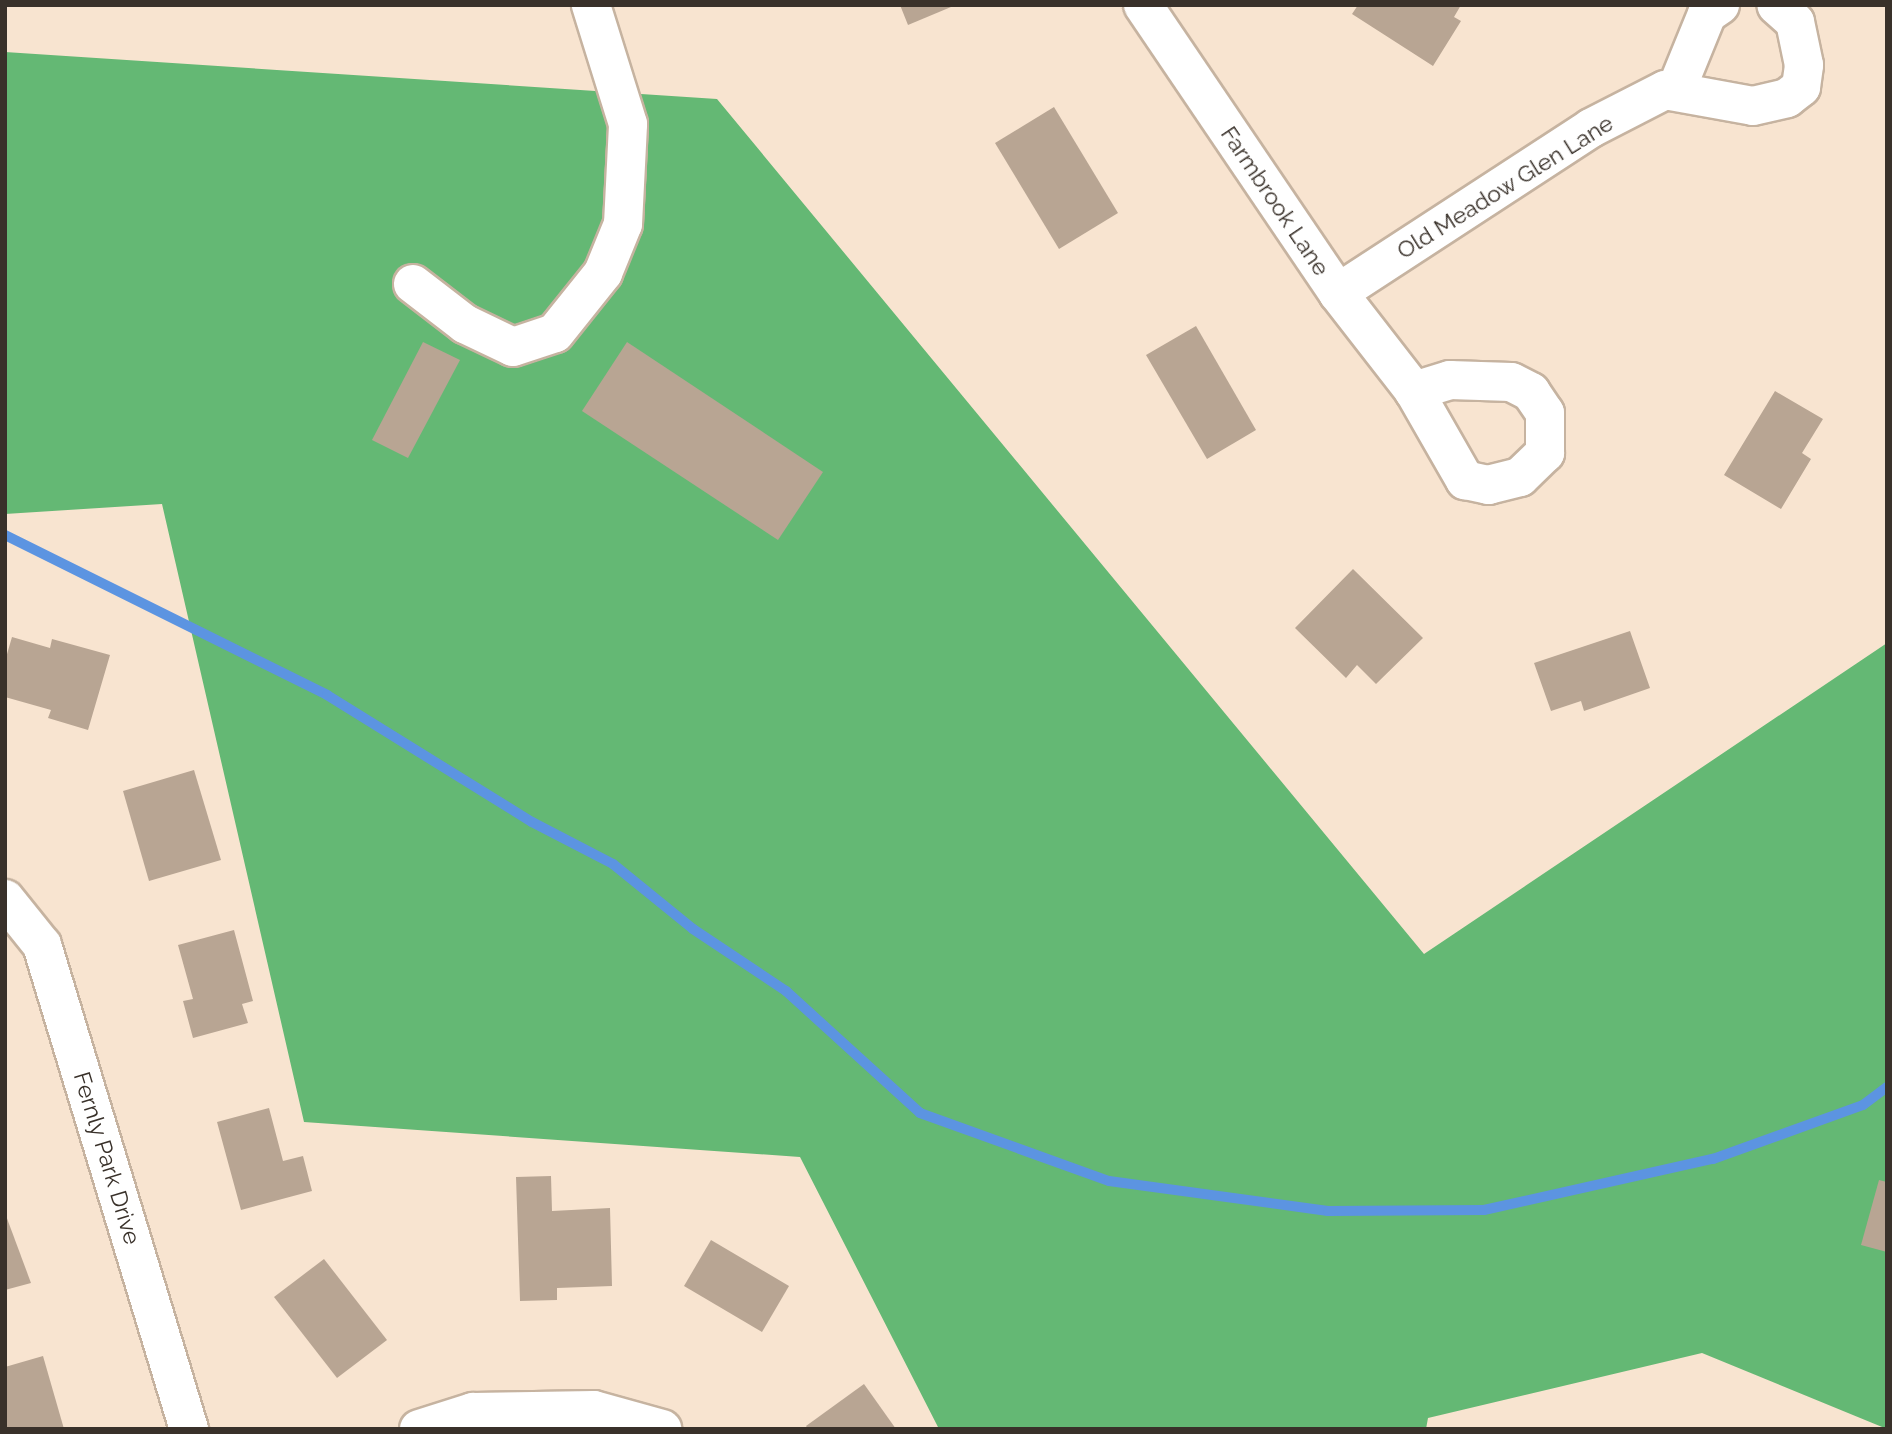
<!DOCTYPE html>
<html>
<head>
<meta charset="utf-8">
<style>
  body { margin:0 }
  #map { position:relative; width:1892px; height:1434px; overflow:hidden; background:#f8e4d0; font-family:Raleway,sans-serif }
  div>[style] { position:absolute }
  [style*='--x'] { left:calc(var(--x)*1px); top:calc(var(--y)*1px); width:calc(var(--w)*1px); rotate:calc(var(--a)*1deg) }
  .forest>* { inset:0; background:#64b874 }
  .stream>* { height:10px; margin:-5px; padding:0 5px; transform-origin:5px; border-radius:5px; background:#5c94e1 }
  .building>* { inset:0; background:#b8a593 }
  .roads { filter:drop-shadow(2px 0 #c6b3a0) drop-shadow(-2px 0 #c6b3a0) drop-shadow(0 2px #c6b3a0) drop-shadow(0 -2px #c6b3a0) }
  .minor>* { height:38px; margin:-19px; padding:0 19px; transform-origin:19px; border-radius:19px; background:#fff }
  span { translate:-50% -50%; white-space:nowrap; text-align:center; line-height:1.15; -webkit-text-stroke:6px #fff; paint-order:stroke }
  .street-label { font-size:23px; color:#39312a }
  .frame { position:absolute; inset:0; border:7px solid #39312a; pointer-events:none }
</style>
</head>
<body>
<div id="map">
  <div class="forest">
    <i style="clip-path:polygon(5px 52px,717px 99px,1424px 954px,1887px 643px,1887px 1429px,1702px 1353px,1428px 1418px,1426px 1429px,939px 1429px,800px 1157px,304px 1122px,162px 504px,5px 514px)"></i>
  </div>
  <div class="stream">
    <i style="--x:5;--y:535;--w:360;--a:26.4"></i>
    <i style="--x:327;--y:695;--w:241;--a:31.8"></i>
    <i style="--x:532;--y:822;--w:91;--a:27.4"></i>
    <i style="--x:613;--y:864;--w:103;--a:39.1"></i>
    <i style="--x:693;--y:929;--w:112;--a:33.7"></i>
    <i style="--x:786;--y:991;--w:181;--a:42.3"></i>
    <i style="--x:920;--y:1113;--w:201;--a:19.8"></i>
    <i style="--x:1109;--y:1181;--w:221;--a:7.8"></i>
    <i style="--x:1328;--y:1211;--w:156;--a:-0.4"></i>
    <i style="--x:1484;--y:1210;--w:235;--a:-12.6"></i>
    <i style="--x:1713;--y:1159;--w:159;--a:-19.8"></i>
    <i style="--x:1863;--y:1105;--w:30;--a:-37"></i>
  </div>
  <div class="building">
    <i style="clip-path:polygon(900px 5px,951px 5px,951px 7px,908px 25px)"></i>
    <i style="clip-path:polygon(1358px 5px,1461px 5px,1454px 17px,1461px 21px,1433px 66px,1352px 14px)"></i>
    <i style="clip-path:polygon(1054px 107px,1118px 213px,1059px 249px,995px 143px)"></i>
    <i style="clip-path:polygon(1196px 326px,1256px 430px,1207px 459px,1146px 355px)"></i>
    <i style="clip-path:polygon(423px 342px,460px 360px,408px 458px,372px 440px)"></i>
    <i style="clip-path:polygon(627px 342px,823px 472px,778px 540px,582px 411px)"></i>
    <i style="clip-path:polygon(1775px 391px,1823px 419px,1802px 453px,1811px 459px,1781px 509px,1724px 475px)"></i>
    <i style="clip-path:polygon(1353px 569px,1423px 638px,1376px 684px,1357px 665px,1346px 678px,1295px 628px)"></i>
    <i style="clip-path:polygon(1630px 631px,1650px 688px,1584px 711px,1581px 701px,1551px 711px,1534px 663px)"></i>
    <i style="clip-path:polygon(12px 637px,50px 648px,52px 639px,110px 655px,88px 730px,48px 718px,51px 710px,5px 697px,5px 661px)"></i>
    <i style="clip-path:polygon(194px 770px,221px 860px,149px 881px,123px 791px)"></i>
    <i style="clip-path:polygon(234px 930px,253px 1001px,242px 1004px,248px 1023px,193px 1038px,183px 1001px,193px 999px,178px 945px)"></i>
    <i style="clip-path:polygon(269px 1108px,283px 1161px,303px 1156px,312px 1191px,241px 1210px,217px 1122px)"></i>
    <i style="clip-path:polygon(551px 1176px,552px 1211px,610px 1208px,612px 1286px,557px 1288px,557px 1300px,520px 1301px,516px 1177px)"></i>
    <i style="clip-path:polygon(1879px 1180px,1887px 1182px,1887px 1252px,1861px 1245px)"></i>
    <i style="clip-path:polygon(5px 1213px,31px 1283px,5px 1290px)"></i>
    <i style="clip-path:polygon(711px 1240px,789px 1286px,762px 1332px,684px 1286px)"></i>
    <i style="clip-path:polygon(324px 1259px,387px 1340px,337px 1378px,274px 1297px)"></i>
    <i style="clip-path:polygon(43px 1356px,64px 1429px,5px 1429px,5px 1367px)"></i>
    <i style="clip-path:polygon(864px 1384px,896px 1429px,808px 1429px,806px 1426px)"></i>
  </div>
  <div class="roads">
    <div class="minor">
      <i style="--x:1143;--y:5;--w:348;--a:55.9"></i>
      <i style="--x:1338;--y:293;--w:124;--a:52.2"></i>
      <i style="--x:1414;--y:391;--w:103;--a:60.2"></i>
      <i style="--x:1465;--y:480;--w:24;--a:12"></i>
      <i style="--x:1488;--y:485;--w:33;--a:-14"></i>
      <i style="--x:1520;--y:477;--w:35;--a:-44"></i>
      <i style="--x:1545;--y:453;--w:40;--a:-90"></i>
      <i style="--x:1545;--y:413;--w:25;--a:-124"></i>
      <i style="--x:1531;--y:392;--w:22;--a:-153"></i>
      <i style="--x:1511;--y:382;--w:61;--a:-178.1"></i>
      <i style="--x:1450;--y:380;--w:38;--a:163"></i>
      <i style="--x:1676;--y:90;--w:82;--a:-67.8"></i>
      <i style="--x:1707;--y:14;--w:16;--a:-35"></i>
      <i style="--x:413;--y:284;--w:66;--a:37.6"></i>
      <i style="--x:465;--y:324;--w:53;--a:25.6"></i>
      <i style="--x:513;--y:347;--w:44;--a:-18.4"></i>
      <i style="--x:555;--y:333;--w:77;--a:-51.3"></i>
      <i style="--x:603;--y:273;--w:53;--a:-67.8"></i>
      <i style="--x:623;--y:224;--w:100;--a:-87.1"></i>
      <i style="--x:628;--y:124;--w:125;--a:-107.3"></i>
      <i style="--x:1338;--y:293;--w:302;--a:-33.1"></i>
      <i style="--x:1591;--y:128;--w:83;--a:-27.2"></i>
      <i style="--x:1665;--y:90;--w:89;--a:10.3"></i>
      <i style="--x:1753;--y:106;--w:35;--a:-13"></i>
      <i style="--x:1787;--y:98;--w:18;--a:-38"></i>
      <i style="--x:1801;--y:87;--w:22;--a:-82"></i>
      <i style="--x:1804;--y:65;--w:44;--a:-101.8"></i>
      <i style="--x:1795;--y:22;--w:25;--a:-138"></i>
      <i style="--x:5;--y:899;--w:59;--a:51.2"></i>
      <i style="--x:42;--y:945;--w:506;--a:73.11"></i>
      <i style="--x:419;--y:1429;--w:57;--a:-17.5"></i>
      <i style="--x:473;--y:1412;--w:121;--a:-0.9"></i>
      <i style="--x:594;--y:1410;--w:71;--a:15.6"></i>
    </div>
  </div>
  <div class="street-label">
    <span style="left:1505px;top:187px;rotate:-32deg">Old Meadow Glen Lane</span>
    <span style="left:1275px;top:201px;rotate:56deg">Farmbrook Lane</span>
    <span style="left:107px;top:1158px;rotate:73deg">Fernly Park Drive</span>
  </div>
  <div class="frame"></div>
</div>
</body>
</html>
